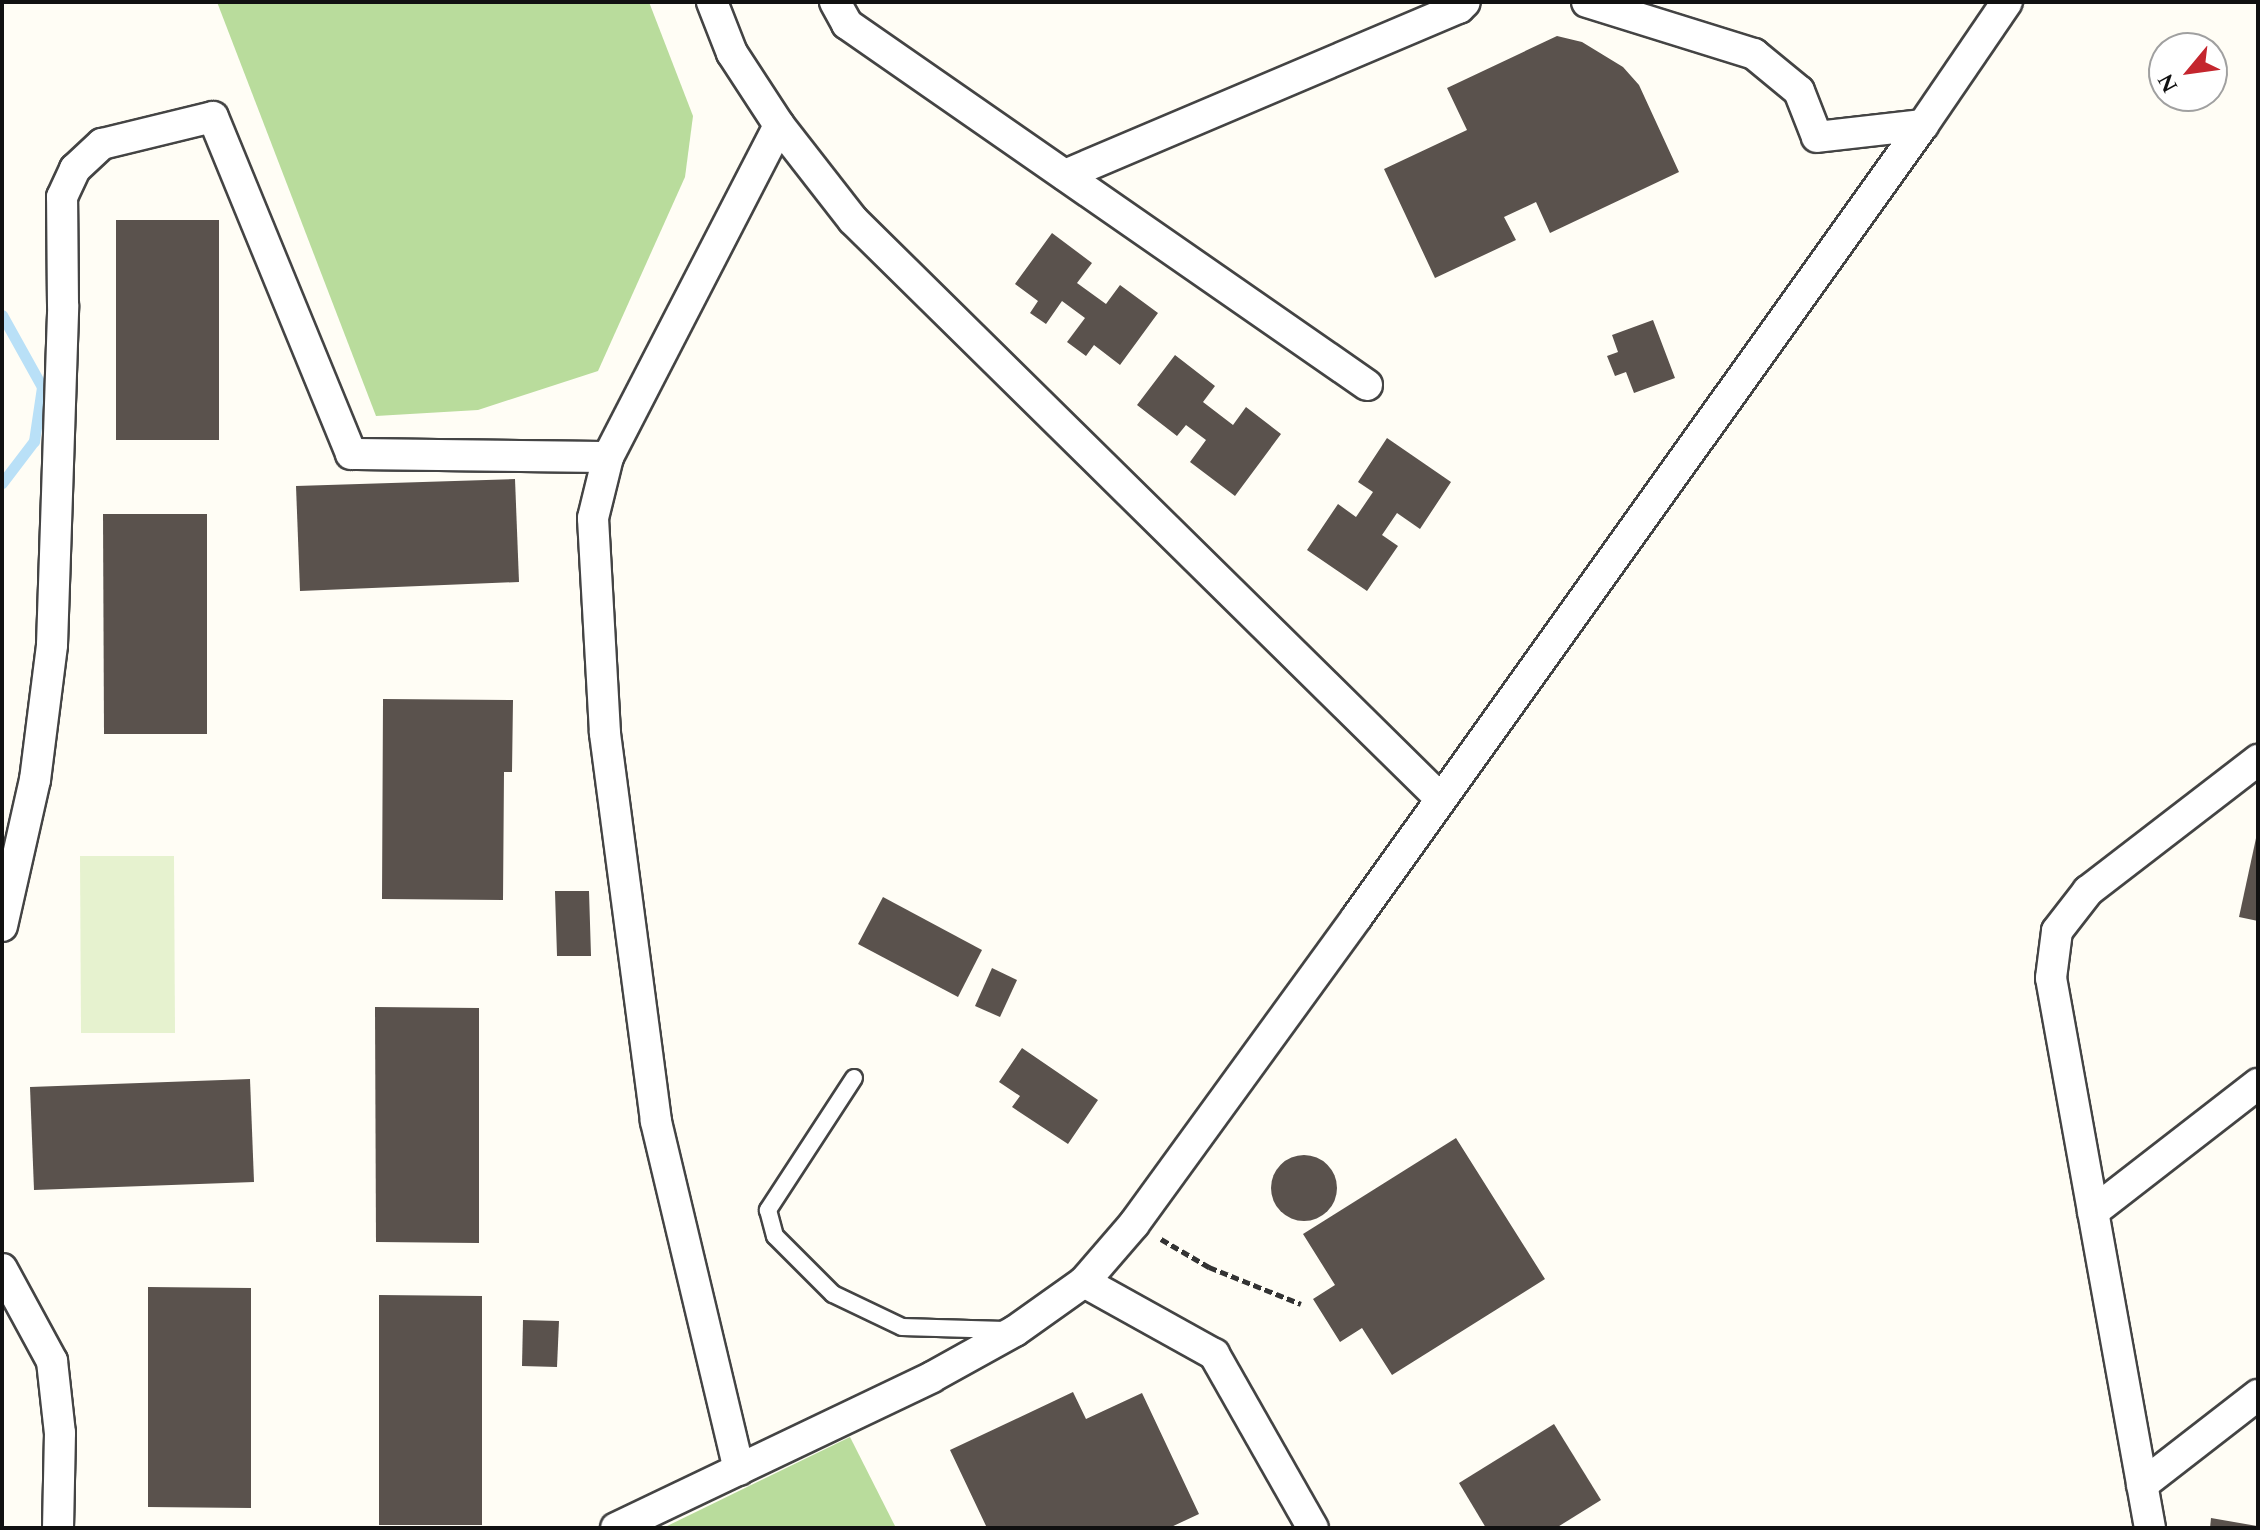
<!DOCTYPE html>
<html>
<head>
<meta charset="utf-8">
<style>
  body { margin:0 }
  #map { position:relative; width:2260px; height:1530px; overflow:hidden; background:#fffdf5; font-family:Spectral,serif }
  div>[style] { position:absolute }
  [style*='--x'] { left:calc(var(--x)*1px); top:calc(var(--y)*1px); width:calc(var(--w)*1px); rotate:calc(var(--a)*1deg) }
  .forest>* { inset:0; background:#b9dc9c }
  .pitch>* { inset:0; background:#e6f2cf }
  .stream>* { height:11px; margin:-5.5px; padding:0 5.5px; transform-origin:5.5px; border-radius:5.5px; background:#b9e0f7 }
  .building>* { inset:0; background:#5a524d }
  .round { border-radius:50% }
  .path>* { height:5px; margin-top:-2.5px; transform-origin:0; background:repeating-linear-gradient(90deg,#333 0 8px,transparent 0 12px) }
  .roads { filter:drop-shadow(2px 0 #444) drop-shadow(-2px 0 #444) drop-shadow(0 2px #444) drop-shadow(0 -2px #444) }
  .service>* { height:16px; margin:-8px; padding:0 8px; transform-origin:8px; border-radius:8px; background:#fff }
  .minor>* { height:30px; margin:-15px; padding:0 15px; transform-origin:15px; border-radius:15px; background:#fff }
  span { translate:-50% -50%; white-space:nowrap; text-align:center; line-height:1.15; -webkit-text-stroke:8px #fff; paint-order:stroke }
  .frame { position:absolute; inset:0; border:4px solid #111; pointer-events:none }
  .north { position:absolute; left:2148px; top:32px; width:80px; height:80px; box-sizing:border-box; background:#fff; border:2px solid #a0a0a0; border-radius:50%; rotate:241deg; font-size:22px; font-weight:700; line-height:32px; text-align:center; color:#111 }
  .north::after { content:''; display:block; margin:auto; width:28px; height:36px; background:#c4262e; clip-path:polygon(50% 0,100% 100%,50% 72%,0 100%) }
</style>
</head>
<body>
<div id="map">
  <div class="forest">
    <i style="clip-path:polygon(217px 2px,649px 2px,693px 116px,685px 177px,598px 371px,478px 410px,376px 416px)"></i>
    <i style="clip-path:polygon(850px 1437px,896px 1528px,663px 1528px)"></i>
  </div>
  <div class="pitch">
    <i style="clip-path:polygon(80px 856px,174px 856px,175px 1033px,81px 1033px)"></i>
  </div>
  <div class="stream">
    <i style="--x:2;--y:315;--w:82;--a:60.9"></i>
    <i style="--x:42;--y:387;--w:55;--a:98.4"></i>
    <i style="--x:34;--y:441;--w:53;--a:127.3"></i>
  </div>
  <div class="building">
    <i style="clip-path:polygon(1557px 36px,1582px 42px,1623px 67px,1639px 85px,1679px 172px,1550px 233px,1536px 202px,1504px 217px,1516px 240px,1435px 278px,1384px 169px,1467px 130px,1447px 88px)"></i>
    <i style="clip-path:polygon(116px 220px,219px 220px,219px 440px,116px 440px)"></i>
    <i style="clip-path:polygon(1052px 233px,1092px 263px,1077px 283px,1106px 304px,1120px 285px,1158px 313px,1120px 365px,1094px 345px,1086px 356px,1067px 342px,1085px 318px,1062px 301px,1046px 324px,1030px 313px,1038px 301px,1015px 284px)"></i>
    <i style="clip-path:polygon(1653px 320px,1675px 378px,1634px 393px,1626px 372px,1615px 376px,1607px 356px,1618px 352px,1612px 335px)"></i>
    <i style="clip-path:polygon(1175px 355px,1215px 386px,1203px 402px,1233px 425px,1246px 407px,1281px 434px,1235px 496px,1190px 462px,1206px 440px,1186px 425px,1177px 436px,1137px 405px)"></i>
    <i style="clip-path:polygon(1387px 438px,1451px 482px,1420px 529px,1397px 513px,1382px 535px,1398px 546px,1367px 591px,1307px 550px,1338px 504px,1356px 517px,1373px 492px,1358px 482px)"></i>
    <i style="clip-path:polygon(515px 479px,519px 582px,300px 591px,296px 486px)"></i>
    <i style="clip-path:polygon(103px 514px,207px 514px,207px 734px,104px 734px)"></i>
    <i style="clip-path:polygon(383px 699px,513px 700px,512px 772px,504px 772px,503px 900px,382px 899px)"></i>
    <i style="clip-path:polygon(2258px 829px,2258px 921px,2239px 917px)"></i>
    <i style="clip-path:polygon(555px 891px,589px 891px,591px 956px,557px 956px)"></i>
    <i style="clip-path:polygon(883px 897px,982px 950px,958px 997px,858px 944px)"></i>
    <i style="clip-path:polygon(992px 968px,1017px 980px,1000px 1017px,975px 1006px)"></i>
    <i style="clip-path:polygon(375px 1007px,479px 1008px,479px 1243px,376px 1242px)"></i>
    <i style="clip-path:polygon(1022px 1048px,1098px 1100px,1068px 1144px,1012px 1107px,1020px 1096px,999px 1082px)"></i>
    <i style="clip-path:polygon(250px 1079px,254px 1182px,34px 1190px,30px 1087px)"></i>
    <i style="clip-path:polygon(1456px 1138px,1545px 1279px,1392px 1375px,1362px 1328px,1340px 1342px,1313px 1299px,1335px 1285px,1303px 1234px)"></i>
    <i class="round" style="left:1271px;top:1155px;width:66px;height:66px"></i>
    <i style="clip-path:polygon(148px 1287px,251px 1288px,251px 1508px,148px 1507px)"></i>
    <i style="clip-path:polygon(379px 1295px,482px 1296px,482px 1525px,379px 1525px)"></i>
    <i style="clip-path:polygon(523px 1320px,559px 1321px,557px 1367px,522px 1366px)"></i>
    <i style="clip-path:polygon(1073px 1392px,1086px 1419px,1142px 1393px,1199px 1514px,1169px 1528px,987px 1528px,950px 1450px)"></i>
    <i style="clip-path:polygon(1554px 1424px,1601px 1500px,1556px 1528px,1486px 1528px,1459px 1483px)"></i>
    <i style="clip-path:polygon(2211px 1518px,2257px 1526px,2257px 1528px,2210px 1528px)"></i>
  </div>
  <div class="path">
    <i style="--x:1161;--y:1239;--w:56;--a:30.3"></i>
    <i style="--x:1209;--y:1267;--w:99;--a:21.9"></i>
  </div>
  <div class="roads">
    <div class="service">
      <i style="--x:854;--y:1078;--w:158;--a:123.1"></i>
      <i style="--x:768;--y:1210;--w:27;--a:75"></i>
      <i style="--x:775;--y:1236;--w:82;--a:45"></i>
      <i style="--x:833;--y:1294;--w:76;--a:25.6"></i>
      <i style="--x:902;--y:1327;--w:103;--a:1.7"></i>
    </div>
    <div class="minor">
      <i style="--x:712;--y:2;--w:55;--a:68.6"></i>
      <i style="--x:732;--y:53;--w:86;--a:56.9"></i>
      <i style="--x:779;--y:125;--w:120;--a:52.1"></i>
      <i style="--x:853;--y:220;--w:825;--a:44.56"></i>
      <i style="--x:835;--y:2;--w:25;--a:61"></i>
      <i style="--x:847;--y:24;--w:633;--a:34.77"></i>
      <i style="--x:1587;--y:2;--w:175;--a:17.3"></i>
      <i style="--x:1754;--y:54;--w:58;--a:39.4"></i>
      <i style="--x:1799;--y:91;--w:49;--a:68.6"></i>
      <i style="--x:1817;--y:137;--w:107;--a:-6.5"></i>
      <i style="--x:1065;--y:175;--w:428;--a:-23"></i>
      <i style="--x:1459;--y:8;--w:8;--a:-45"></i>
      <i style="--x:2;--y:926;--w:150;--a:-77.3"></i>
      <i style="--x:35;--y:780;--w:136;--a:-82.8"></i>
      <i style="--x:52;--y:645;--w:340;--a:-88.1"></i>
      <i style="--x:63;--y:305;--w:108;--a:-90.5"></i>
      <i style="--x:62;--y:197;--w:31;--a:-65"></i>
      <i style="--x:75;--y:169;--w:37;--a:-43"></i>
      <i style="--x:102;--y:144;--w:114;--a:-13.7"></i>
      <i style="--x:213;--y:117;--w:364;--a:67.7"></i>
      <i style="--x:351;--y:454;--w:257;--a:0.7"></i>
      <i style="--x:2093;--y:1212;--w:209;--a:-37.8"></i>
      <i style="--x:2;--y:1269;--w:105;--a:61.5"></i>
      <i style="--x:52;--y:1361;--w:72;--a:83.7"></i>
      <i style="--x:60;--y:1433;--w:95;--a:91.2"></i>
      <i style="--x:1084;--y:1282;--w:149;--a:29"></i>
      <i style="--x:1214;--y:1354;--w:200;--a:60.4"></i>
      <i style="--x:739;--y:1470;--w:359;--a:-103.4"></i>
      <i style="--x:656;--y:1121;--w:391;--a:-97.5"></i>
      <i style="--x:605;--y:733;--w:215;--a:-93.2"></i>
      <i style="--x:593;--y:518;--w:63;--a:-76.2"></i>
      <i style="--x:608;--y:457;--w:373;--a:-62.7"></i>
      <i style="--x:2142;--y:1485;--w:147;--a:-37.8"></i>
      <i style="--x:616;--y:1528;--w:350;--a:-25.5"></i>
      <i style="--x:932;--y:1377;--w:95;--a:-29"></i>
      <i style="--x:1015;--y:1331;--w:85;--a:-35.4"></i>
      <i style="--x:1084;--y:1282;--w:77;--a:-49.2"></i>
      <i style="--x:1134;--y:1224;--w:379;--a:-54"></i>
      <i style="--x:1357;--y:917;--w:973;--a:-54.45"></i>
      <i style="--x:1923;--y:125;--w:149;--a:-55.7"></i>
      <i style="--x:2150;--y:1528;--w:559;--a:-100.2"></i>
      <i style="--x:2051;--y:978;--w:47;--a:-82.7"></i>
      <i style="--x:2057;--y:931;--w:51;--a:-52.2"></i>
      <i style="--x:2088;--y:891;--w:215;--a:-37.6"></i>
    </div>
  </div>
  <div class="frame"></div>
  <div class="north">N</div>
</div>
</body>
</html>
